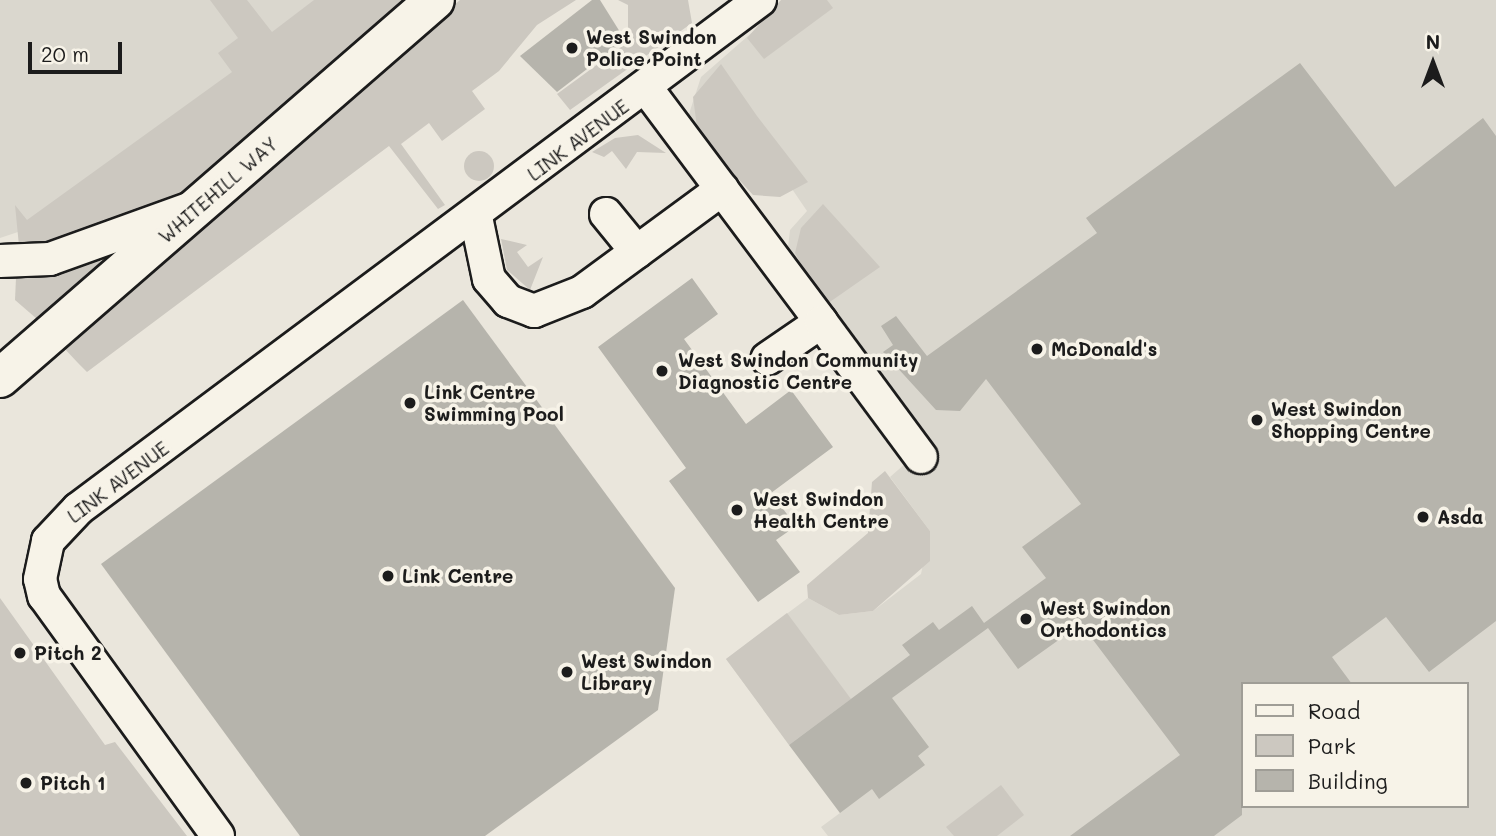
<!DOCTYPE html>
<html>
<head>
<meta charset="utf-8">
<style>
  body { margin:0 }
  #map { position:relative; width:1496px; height:836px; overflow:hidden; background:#eae6dc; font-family:Mali,sans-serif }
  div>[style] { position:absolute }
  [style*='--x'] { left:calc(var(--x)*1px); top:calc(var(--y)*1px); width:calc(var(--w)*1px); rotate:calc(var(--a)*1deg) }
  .built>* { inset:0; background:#dad7ce }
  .green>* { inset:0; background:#ccc8c0 }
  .round { border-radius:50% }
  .building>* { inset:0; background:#b6b4ac }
  .roads { filter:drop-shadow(2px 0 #1c1c1c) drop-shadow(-2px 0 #1c1c1c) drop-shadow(0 2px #1c1c1c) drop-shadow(0 -2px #1c1c1c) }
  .minor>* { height:32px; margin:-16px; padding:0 16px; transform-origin:16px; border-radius:16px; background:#f7f3e8 }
  .major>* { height:38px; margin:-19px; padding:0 19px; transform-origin:19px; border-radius:19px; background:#f7f3e8 }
  .dots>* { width:19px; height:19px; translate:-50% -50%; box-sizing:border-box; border:4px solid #f7f3e8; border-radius:50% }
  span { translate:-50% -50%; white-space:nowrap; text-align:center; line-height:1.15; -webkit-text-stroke:7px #f7f3e8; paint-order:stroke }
  .poi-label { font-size:19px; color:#1c1c1c; font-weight:700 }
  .left { translate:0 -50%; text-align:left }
  .street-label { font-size:19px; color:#1c1c1c }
  .legend { position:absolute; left:1241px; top:682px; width:228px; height:126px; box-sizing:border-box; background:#f7f3e8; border:2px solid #9f9d96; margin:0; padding:9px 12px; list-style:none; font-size:21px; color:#1c1c1c }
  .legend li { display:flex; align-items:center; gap:14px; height:35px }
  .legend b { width:35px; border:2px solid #9f9d96 }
  .north { position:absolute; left:1398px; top:28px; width:70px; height:70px; -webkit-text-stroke:5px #f7f3e8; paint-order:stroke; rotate:0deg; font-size:19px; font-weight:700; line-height:28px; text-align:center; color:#1c1c1c }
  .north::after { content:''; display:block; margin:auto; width:24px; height:32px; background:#1c1c1c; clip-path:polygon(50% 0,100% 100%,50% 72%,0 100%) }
  .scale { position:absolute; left:28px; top:42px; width:94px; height:32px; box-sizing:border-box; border:4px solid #1c1c1c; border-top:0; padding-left:9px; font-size:21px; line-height:24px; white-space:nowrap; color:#1c1c1c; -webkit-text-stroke:5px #f7f3e8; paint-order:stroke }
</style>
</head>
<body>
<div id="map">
  <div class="built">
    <i style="clip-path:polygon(0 0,322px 0,239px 76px,27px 229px,0 238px)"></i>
    <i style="clip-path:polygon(evenodd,789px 0,1496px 0,1496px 836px,828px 836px,821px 827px,840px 813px,726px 659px,808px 598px,839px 615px,873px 611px,921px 574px,930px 531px,890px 477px,922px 449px,787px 256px,790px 230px,807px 211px,790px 186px,695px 134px,689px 114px,701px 77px,789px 0,1242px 684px,1466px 684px,1466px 806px,1242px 806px,1242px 684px)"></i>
  </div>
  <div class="green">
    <i style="clip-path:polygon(210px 0,247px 0,272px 32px,314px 0,404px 0,186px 192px,62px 243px,19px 246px,15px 205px,27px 220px,232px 72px,218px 53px,238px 38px)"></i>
    <i style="clip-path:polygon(460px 0,576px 0,537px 25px,499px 71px,472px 91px,485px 109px,442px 141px,429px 123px,401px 144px,445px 205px,438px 209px,389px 146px,87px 372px,78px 363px,63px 347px)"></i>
    <i style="clip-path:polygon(618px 0,688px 0,692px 23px,570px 110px,557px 94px,628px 42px,628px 5px)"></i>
    <i style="clip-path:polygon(781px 0,827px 0,833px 8px,764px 59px,747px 38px)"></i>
    <i style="clip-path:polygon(721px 64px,757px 116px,808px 182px,780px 197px,753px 195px,698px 135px,693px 97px)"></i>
    <i style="clip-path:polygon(638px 135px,666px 153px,637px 152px,626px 169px,612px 151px,604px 157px,592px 152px,615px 138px)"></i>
    <i class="round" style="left:464px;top:151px;width:30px;height:30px"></i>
    <i style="clip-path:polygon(823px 204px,880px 267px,824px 306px,795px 253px,801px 228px)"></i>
    <i style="clip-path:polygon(501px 239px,527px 245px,517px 252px,528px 267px,543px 257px,530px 290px,507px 270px)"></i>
    <i style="clip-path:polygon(96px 256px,102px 263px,37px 319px,15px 300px,16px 278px)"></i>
    <i style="clip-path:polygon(885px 471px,930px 531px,930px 561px,873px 611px,839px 615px,808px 598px,807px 585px,868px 533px,872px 482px)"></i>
    <i style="clip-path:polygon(0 598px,105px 745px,115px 742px,187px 836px,0 836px)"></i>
    <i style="clip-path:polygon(787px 613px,851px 699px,789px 745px,726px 659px)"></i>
    <i style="clip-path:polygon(1001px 785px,1024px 815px,997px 836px,954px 836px,946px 827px)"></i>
  </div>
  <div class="building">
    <i style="clip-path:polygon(592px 0,600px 0,625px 40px,557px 92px,520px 56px)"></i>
    <i style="clip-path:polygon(1300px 63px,1395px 187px,1483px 118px,1496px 136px,1496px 621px,1429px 672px,1386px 617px,1332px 657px,1352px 684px,1242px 684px,1242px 815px,1214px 836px,1070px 836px,1180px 755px,1081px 624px,1018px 669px,988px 628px,892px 698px,929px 747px,918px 756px,925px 765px,879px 799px,872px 789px,840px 813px,789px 745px,910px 655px,902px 645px,933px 622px,939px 630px,972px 606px,984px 623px,1046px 578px,1022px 547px,1081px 504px,986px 379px,960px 411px,936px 410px,883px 352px,893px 345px,881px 326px,896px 316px,927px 356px,1097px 233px,1086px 218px)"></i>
    <i style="clip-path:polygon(692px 278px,718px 314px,684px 339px,746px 424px,791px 390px,833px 447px,771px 493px,796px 526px,776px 540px,800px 572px,758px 602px,669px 481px,686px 468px,598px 347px)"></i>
    <i style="clip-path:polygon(463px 300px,675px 588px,658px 710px,485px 836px,300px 836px,101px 564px)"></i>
  </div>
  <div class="roads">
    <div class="minor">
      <i style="--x:647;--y:89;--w:291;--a:53.2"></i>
      <i style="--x:821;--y:322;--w:65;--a:145.6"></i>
      <i style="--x:606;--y:214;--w:49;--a:50.8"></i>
      <i style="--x:476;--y:217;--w:63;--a:78.2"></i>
      <i style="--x:489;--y:279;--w:29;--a:49"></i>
      <i style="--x:508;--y:301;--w:28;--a:21"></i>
      <i style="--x:534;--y:311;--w:52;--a:-21.6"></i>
      <i style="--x:582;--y:292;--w:174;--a:-36.3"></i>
      <i style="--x:0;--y:261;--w:50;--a:-2.3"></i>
      <i style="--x:50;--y:259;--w:151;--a:-19.8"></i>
      <i style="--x:821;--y:322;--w:168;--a:53.5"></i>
      <i style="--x:218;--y:836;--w:296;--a:-125.9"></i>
      <i style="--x:44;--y:596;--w:17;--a:-103"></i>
      <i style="--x:40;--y:579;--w:39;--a:-78"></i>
      <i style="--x:48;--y:541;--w:44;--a:-46.8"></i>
      <i style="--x:78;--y:509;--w:851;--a:-36.74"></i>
    </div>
    <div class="major">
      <i style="--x:0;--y:378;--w:576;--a:-40.99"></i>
    </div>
  </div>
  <div class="dots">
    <i style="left:572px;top:48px;background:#1c1c1c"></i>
    <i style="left:1037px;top:349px;background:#1c1c1c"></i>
    <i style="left:662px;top:371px;background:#1c1c1c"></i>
    <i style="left:410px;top:403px;background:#1c1c1c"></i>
    <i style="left:1257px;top:420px;background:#1c1c1c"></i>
    <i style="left:737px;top:510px;background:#1c1c1c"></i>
    <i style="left:1423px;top:517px;background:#1c1c1c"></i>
    <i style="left:388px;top:576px;background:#1c1c1c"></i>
    <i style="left:1026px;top:619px;background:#1c1c1c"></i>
    <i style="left:20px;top:653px;background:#1c1c1c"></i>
    <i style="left:567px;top:672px;background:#1c1c1c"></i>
    <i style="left:26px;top:783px;background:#1c1c1c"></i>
  </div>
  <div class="poi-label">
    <span class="left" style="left:586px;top:48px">West Swindon<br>Police Point</span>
    <span class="left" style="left:1051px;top:349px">McDonald's</span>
    <span class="left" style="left:678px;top:371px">West Swindon Community<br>Diagnostic Centre</span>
    <span class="left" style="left:424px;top:403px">Link Centre<br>Swimming Pool</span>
    <span class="left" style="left:1271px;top:420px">West Swindon<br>Shopping Centre</span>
    <span class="left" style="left:753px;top:510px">West Swindon<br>Health Centre</span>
    <span class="left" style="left:1437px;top:517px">Asda</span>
    <span class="left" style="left:402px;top:576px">Link Centre</span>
    <span class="left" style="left:1040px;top:619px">West Swindon<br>Orthodontics</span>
    <span class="left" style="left:34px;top:653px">Pitch 2</span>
    <span class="left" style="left:581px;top:672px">West Swindon<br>Library</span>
    <span class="left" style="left:40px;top:783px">Pitch 1</span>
  </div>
  <div class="street-label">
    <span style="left:578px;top:140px;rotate:-37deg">LINK AVENUE</span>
    <span style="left:218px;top:190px;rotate:-41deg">WHITEHILL WAY</span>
    <span style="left:118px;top:482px;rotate:-37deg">LINK AVENUE</span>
  </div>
  <ul class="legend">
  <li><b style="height:9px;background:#f7f3e8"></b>Road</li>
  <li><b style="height:19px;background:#ccc8c0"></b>Park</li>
  <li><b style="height:19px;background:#b6b4ac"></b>Building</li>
  </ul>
  <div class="north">N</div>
  <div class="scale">20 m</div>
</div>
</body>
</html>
